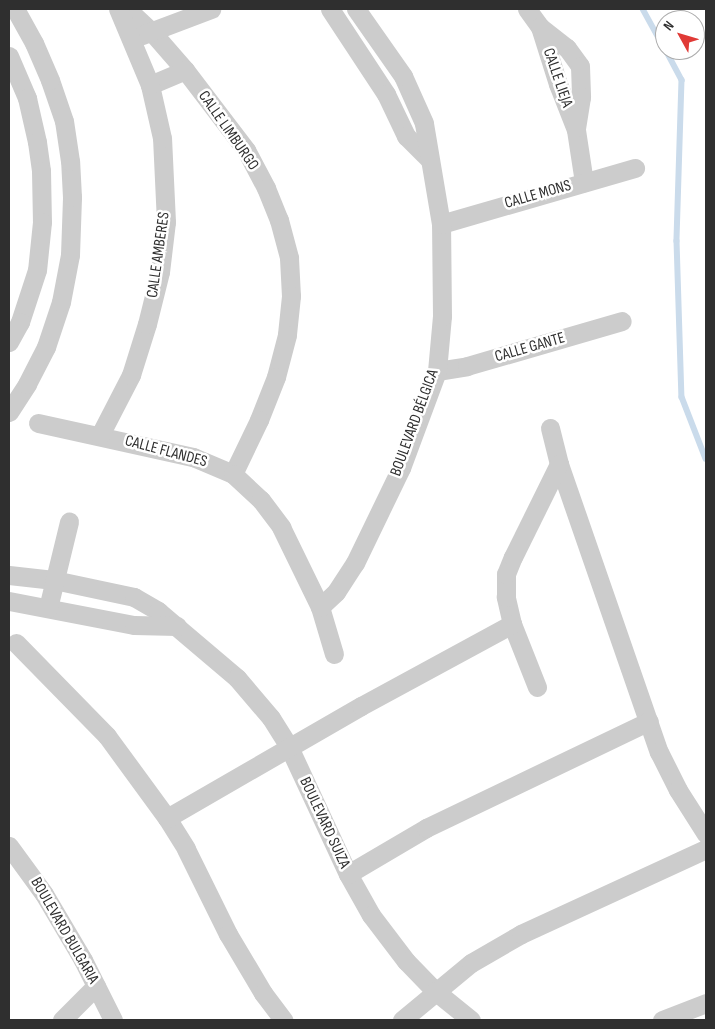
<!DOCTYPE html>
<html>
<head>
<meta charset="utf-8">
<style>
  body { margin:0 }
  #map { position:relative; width:715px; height:1029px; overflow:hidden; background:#fff; font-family:"Sofia Sans Condensed",sans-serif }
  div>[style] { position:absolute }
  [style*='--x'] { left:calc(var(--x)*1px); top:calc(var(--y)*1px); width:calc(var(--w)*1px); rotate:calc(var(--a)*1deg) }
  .stream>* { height:5.5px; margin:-2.75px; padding:0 2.75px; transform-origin:2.75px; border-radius:2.75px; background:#cadbeb }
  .minor>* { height:19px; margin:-9.5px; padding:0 9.5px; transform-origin:9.5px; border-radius:9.5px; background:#ccc }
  span { translate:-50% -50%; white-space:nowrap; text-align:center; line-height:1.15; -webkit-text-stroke:5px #fff; paint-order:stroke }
  .street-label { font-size:16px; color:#2f2f2f }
  .frame { position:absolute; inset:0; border:10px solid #2f2f2f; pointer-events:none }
  .north { position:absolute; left:655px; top:10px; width:50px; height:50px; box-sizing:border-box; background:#fff; border:1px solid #acacac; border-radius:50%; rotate:309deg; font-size:14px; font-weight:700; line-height:20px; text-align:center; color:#2f2f2f }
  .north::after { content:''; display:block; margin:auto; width:18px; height:22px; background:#e03a36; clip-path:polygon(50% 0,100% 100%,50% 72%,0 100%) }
</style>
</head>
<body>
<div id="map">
  <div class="stream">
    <i style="--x:643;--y:9;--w:46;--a:61.2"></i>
    <i style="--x:666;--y:50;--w:34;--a:62"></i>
    <i style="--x:682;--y:80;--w:161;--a:91.8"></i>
    <i style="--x:677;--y:241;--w:156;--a:88.2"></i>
    <i style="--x:682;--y:397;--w:66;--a:68.8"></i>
  </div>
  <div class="minor">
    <i style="--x:127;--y:9;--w:33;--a:43"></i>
    <i style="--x:151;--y:31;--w:52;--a:48.9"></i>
    <i style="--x:185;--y:70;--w:101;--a:52.7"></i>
    <i style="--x:246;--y:150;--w:43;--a:62.2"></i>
    <i style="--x:266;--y:188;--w:35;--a:68"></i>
    <i style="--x:279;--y:220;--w:39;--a:75"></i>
    <i style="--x:289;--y:258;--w:38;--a:87"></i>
    <i style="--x:291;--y:296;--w:39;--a:96"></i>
    <i style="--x:287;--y:335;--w:43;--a:104.7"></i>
    <i style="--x:276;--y:377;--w:46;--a:111.6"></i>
    <i style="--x:259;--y:420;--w:60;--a:115.7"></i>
    <i style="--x:330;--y:9;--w:102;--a:56.6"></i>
    <i style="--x:386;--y:94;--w:47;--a:64.5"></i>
    <i style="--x:406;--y:136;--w:33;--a:45"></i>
    <i style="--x:527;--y:9;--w:22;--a:54"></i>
    <i style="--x:540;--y:27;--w:60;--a:72.5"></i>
    <i style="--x:558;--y:84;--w:49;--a:68.6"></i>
    <i style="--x:576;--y:130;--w:53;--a:81.3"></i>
    <i style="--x:540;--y:27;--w:34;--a:38"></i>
    <i style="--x:567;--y:48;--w:22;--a:54"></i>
    <i style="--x:580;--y:66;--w:31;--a:88"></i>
    <i style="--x:581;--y:97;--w:31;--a:99"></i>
    <i style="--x:142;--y:35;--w:74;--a:-20.6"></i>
    <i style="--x:9;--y:56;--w:46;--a:66.8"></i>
    <i style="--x:27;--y:98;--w:45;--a:77.2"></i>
    <i style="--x:37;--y:142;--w:29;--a:82"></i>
    <i style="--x:41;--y:171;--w:51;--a:88.9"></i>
    <i style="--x:42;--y:222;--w:48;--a:95.9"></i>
    <i style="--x:37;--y:270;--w:55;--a:108.1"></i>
    <i style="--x:20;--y:322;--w:23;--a:119"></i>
    <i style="--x:150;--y:85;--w:38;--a:-23"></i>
    <i style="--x:441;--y:224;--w:202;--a:-16.1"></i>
    <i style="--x:437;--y:371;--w:30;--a:-9"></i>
    <i style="--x:467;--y:366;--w:161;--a:-16.2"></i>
    <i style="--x:9;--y:412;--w:33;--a:-57"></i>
    <i style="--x:27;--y:384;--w:42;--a:-62.8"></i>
    <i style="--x:46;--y:347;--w:47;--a:-71.6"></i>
    <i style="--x:61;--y:302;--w:48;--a:-79.2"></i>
    <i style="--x:70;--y:255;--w:58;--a:-88"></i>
    <i style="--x:72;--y:197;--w:36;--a:-93"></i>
    <i style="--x:70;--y:161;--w:40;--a:-98.5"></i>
    <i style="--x:64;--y:121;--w:43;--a:-108.9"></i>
    <i style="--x:50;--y:80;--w:40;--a:-113.4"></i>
    <i style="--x:34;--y:43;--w:39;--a:-119"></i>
    <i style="--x:38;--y:423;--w:159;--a:12.4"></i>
    <i style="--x:193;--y:457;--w:43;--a:23"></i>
    <i style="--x:233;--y:474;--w:38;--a:43"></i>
    <i style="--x:261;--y:500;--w:34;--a:53"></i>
    <i style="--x:281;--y:527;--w:89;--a:64"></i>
    <i style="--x:320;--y:607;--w:49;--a:73.4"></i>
    <i style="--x:550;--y:428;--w:37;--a:76"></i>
    <i style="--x:559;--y:464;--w:305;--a:70.9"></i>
    <i style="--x:659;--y:752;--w:42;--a:63.4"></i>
    <i style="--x:678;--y:790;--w:52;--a:57.5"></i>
    <i style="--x:100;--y:435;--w:68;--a:-62.7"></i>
    <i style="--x:131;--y:375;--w:53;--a:-72.6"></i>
    <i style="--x:147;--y:324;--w:54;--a:-76"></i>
    <i style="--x:160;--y:272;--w:50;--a:-83.2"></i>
    <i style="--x:166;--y:222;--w:84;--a:-92.7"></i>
    <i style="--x:162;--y:138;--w:54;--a:-102.8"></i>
    <i style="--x:150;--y:85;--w:82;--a:-112.8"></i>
    <i style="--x:9;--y:575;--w:45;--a:6.3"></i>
    <i style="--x:54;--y:580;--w:82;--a:12"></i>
    <i style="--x:134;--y:597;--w:28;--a:30"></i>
    <i style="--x:158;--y:611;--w:104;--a:40.3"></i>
    <i style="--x:237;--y:678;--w:52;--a:49.6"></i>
    <i style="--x:271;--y:718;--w:34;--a:58"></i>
    <i style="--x:289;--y:747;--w:140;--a:65.1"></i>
    <i style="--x:348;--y:874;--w:47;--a:60.7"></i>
    <i style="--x:371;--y:915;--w:58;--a:52.7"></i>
    <i style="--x:406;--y:961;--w:42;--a:46"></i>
    <i style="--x:435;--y:991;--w:46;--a:38.9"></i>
    <i style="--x:9;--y:601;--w:127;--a:10.9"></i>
    <i style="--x:134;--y:625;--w:43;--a:1.3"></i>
    <i style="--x:320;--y:607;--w:22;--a:-43"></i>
    <i style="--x:336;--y:592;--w:35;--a:-57"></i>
    <i style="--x:355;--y:563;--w:106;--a:-64.2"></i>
    <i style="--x:401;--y:468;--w:103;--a:-69.6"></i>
    <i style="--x:437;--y:371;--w:55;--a:-84.8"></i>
    <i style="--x:442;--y:316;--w:92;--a:-90.6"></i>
    <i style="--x:441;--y:224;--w:102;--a:-99.6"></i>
    <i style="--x:424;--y:123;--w:51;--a:-114.1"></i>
    <i style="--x:403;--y:76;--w:82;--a:-125"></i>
    <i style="--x:48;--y:608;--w:89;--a:-76.3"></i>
    <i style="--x:16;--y:643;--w:130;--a:45.6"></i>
    <i style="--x:107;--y:736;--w:102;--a:53.8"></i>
    <i style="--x:167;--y:818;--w:36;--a:58"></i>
    <i style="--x:186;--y:849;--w:95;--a:63.7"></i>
    <i style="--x:228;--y:934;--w:69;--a:59.3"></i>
    <i style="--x:263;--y:993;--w:34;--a:53"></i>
    <i style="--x:537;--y:687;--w:68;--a:-111.6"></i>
    <i style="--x:512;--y:624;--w:28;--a:-103"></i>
    <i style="--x:506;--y:597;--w:23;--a:-90"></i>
    <i style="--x:506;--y:574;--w:18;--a:-68"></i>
    <i style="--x:513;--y:557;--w:104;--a:-63.7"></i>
    <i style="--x:167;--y:818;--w:224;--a:-30"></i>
    <i style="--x:361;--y:706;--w:172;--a:-28.5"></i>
    <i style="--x:9;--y:846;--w:59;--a:53.9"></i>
    <i style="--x:44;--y:894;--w:77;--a:59.4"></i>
    <i style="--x:83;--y:960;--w:67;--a:63.4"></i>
    <i style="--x:348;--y:874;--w:91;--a:-30.5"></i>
    <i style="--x:426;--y:828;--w:247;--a:-25.6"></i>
    <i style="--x:62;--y:1020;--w:48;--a:-45"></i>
    <i style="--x:402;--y:1020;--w:89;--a:-39.6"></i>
    <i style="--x:471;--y:963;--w:58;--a:-30.1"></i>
    <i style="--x:521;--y:934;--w:204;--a:-24.7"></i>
    <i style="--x:662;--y:1020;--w:47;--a:-21.1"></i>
  </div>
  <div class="street-label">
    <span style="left:557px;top:78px;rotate:71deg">CALLE LIEJA</span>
    <span style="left:228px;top:131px;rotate:55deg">CALLE LIMBURGO</span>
    <span style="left:538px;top:195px;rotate:-16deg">CALLE MONS</span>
    <span style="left:159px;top:255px;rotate:-82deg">CALLE AMBERES</span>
    <span style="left:530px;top:348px;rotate:-16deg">CALLE GANTE</span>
    <span style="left:415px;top:423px;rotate:-70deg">BOULEVARD BÉLGICA</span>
    <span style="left:166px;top:452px;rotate:15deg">CALLE FLANDES</span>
    <span style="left:324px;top:823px;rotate:65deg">BOULEVARD SUIZA</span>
    <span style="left:64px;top:931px;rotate:60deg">BOULEVARD BULGARIA</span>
  </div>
  <div class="frame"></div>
  <div class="north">N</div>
</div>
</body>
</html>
